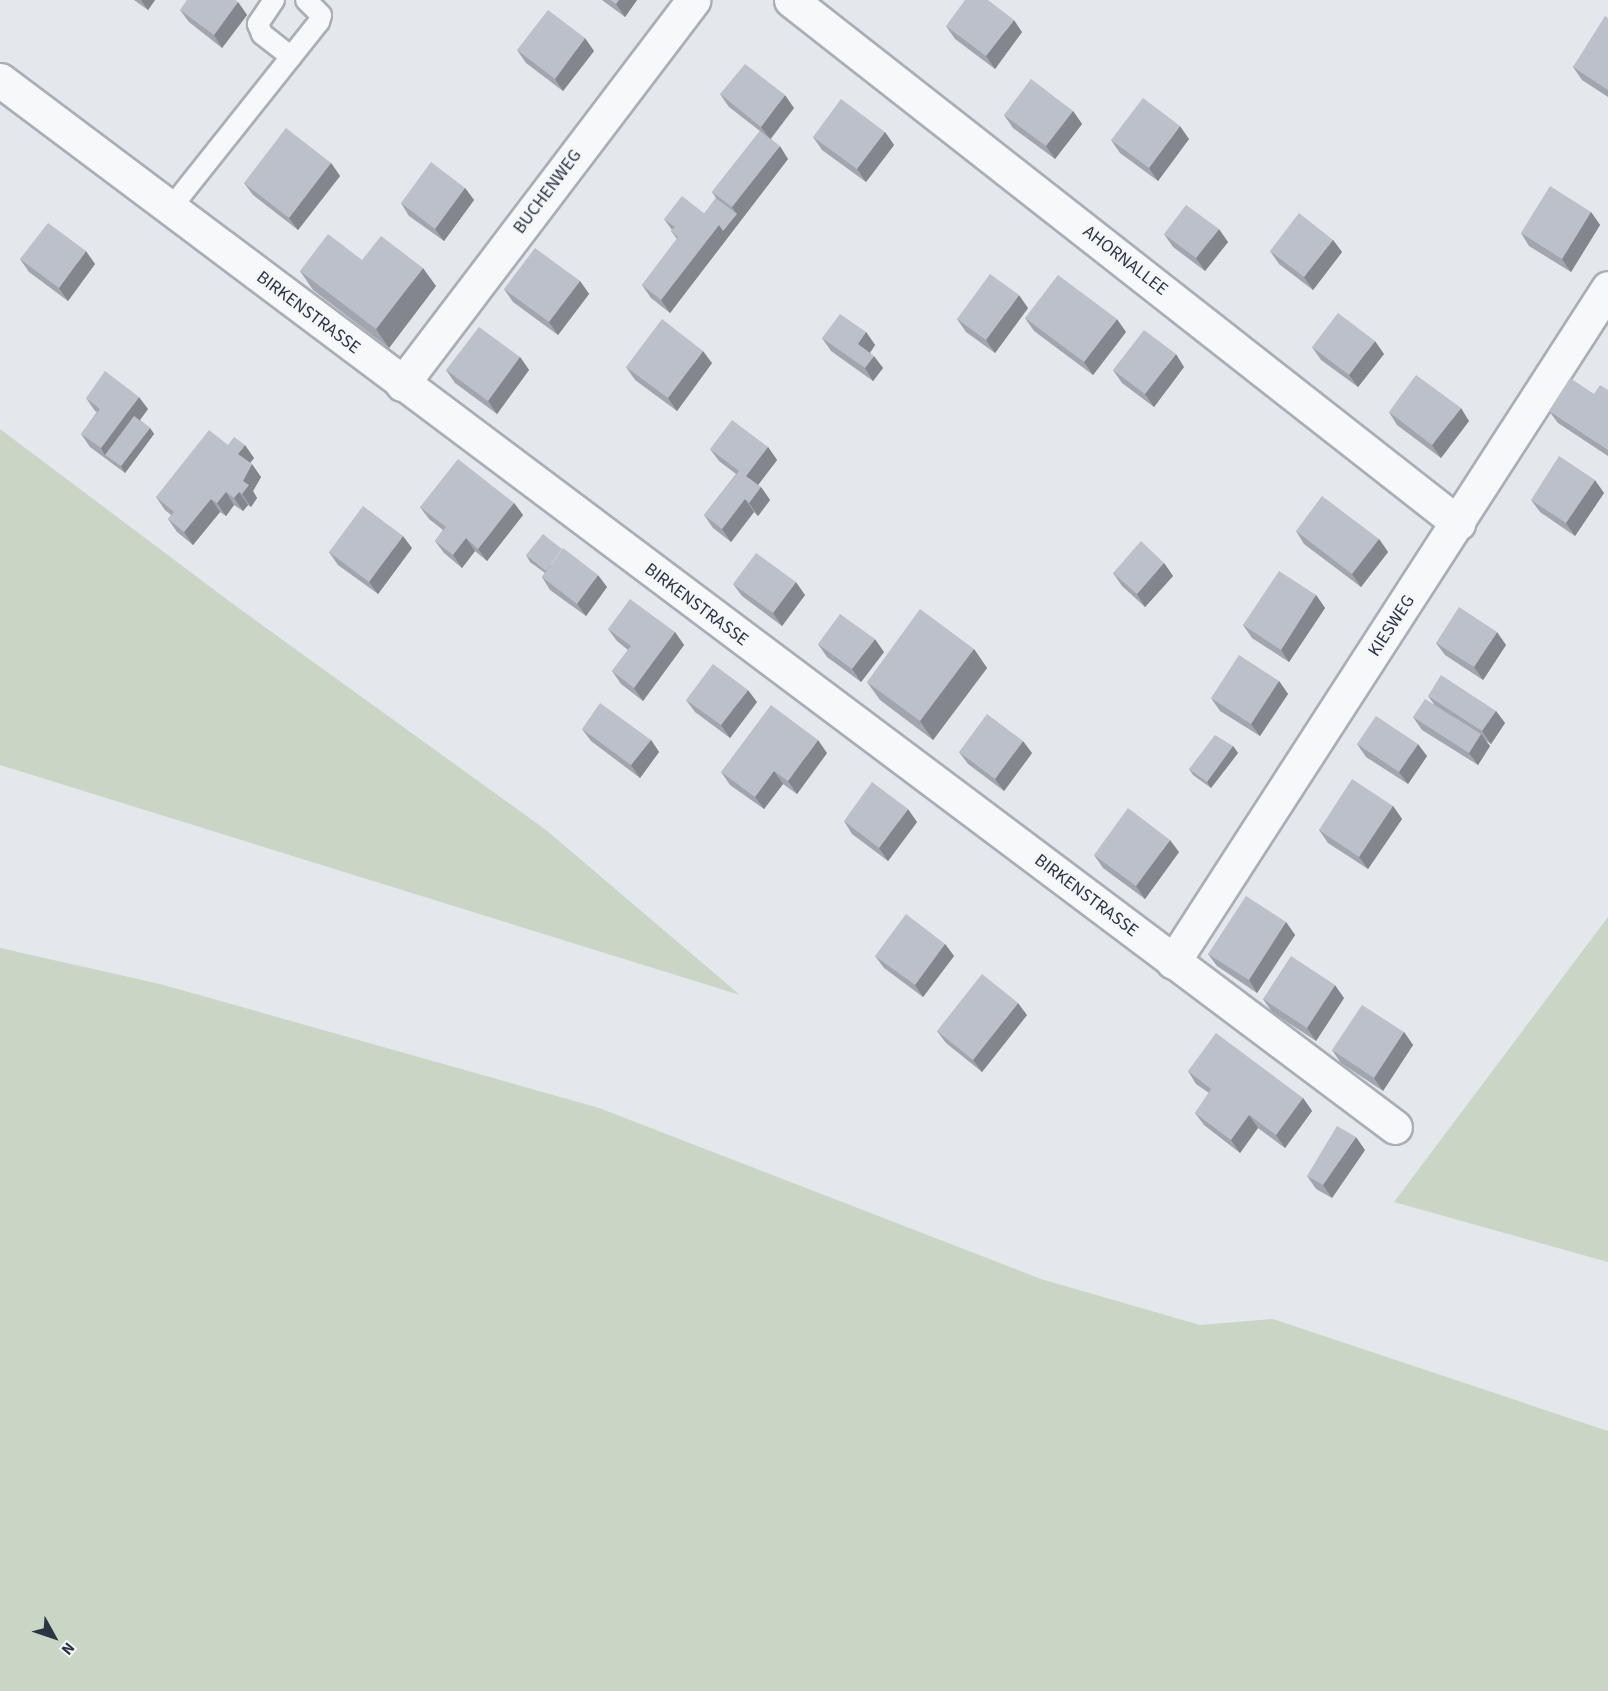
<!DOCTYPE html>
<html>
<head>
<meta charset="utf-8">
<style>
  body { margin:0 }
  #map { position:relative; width:1608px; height:1691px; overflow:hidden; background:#e4e7ec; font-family:"Source Sans 3",sans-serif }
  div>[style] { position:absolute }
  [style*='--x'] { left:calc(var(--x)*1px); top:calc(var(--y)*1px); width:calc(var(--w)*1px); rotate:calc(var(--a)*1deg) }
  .green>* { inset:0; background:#c9d6c5 }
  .roads { filter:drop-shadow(2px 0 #a9aeb7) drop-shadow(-2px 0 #a9aeb7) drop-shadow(0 2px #a9aeb7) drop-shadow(0 -2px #a9aeb7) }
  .lane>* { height:20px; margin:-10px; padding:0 10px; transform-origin:10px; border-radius:10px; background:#f7f8fa }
  .street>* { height:33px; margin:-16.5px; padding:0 16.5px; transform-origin:16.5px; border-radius:16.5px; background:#f7f8fa }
  .wall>* { inset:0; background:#a1a5ae }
  .shaded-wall>* { inset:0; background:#83868d }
  .building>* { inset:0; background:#bbc0ca }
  span { translate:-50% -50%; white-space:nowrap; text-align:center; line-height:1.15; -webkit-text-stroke:4.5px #f4f6f9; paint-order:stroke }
  .street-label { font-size:18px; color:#2b3445 }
  .north { position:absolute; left:24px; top:1607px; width:60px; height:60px; -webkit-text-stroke:4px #f4f6f9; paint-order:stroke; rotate:130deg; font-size:16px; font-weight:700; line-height:24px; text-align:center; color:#2b3445 }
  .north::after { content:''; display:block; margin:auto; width:21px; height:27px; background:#2b3445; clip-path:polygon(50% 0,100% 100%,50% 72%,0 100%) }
</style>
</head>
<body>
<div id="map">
  <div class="green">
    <i style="clip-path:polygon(0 429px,233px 604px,546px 830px,740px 995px,0 765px)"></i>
    <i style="clip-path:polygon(1608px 917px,1608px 1262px,1394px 1202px)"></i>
    <i style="clip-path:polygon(0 948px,160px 984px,599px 1108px,1041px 1279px,1200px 1325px,1273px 1319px,1608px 1431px,1608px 1691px,0 1691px)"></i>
  </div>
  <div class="roads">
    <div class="lane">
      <i style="--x:274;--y:0;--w:29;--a:124"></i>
      <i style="--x:258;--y:24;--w:11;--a:68"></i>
      <i style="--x:262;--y:34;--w:37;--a:38"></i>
      <i style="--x:170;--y:209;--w:239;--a:-51.5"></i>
      <i style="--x:319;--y:22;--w:7;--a:-74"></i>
      <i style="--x:321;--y:15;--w:21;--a:-135"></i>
    </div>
    <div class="street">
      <i style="--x:791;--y:0;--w:848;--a:38.1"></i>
      <i style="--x:0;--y:80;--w:1744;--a:36.89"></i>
      <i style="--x:402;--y:384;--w:482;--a:-52.8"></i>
      <i style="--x:1173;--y:962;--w:802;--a:-57.16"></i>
    </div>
  </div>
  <div class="wall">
    <i style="clip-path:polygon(134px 0,155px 0,148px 10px)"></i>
    <i style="clip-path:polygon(602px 0,637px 0,625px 17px)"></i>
    <i style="clip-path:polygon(238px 2px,247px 15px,222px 48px,189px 22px,180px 10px)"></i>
    <i style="clip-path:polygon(1608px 18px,1608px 97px,1582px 80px,1573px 67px)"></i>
    <i style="clip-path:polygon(946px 26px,1022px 32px,995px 69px,955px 39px)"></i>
    <i style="clip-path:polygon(517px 50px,594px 51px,563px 91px,526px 63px)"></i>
    <i style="clip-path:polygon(720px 94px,794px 108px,771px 139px,788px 159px,670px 313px,651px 298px,642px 285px,677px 239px,671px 231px,672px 230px,664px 219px,704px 214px,716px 198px,712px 192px,760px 131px,729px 107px)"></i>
    <i style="clip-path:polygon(1073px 111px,1082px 124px,1055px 159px,1013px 128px,1004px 115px)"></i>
    <i style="clip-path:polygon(885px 132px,894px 145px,866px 182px,822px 150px,813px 137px)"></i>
    <i style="clip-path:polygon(1189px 139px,1158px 181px,1120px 153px,1111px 140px)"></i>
    <i style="clip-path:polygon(331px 163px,340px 176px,298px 230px,253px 195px,244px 183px)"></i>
    <i style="clip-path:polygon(465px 188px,474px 200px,444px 241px,409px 216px,401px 203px)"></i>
    <i style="clip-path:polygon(1591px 212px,1600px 225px,1571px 272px,1529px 246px,1521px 233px)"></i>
    <i style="clip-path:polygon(1164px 234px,1228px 242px,1205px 271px,1173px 247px)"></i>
    <i style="clip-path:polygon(1333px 240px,1342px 252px,1313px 290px,1279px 264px,1270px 251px)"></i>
    <i style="clip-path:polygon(20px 259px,95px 264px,68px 301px,29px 272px)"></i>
    <i style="clip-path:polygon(300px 271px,436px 286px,389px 348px,313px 290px)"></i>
    <i style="clip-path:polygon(580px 281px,589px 294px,558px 335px,513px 302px,504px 289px)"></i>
    <i style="clip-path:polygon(1028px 308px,995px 353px,966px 332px,957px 319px)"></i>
    <i style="clip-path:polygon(1025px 318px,1126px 332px,1093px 375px,1034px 331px)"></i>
    <i style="clip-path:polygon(866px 332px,875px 345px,870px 353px,883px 368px,873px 381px,831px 351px,822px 338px)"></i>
    <i style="clip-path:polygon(1312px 347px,1384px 354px,1358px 387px,1321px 360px)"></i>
    <i style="clip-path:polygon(520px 357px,529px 370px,497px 414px,455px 383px,446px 370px)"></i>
    <i style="clip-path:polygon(712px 363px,677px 411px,635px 380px,626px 367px)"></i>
    <i style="clip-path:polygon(1184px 367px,1154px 407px,1122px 383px,1113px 370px)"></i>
    <i style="clip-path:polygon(1608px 390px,1608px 456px,1558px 423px,1549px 411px,1594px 394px)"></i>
    <i style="clip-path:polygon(86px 398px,148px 409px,140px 420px,150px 428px,154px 434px,125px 473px,90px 447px,81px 434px,97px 412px,95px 411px)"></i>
    <i style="clip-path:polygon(1389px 412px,1469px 421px,1441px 458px,1397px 425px)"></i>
    <i style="clip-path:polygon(228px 445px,254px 458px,250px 463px,261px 477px,253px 491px,257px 498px,251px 507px,248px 505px,243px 511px,234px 505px,226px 516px,220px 512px,193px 545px,177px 532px,168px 519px,171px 515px,165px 510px,156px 497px)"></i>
    <i style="clip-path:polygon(768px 447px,777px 460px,758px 485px,761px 487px,770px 500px,758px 516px,754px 512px,731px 542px,713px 528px,704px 515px,736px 474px,719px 461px,710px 449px)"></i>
    <i style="clip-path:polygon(1604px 493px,1575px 536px,1540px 512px,1531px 500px)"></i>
    <i style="clip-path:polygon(514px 503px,523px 515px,487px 561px,475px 551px,462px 568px,444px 553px,435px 541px,443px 530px,429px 519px,420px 507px)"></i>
    <i style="clip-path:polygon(1296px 531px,1379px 539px,1388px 552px,1361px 587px,1304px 544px)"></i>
    <i style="clip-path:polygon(412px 548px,378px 594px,338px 565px,329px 552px)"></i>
    <i style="clip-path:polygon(526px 555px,607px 587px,586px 616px,550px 590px,542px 577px,545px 573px,530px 562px)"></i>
    <i style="clip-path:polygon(1164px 563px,1173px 576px,1145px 607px,1122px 586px,1113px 573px)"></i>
    <i style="clip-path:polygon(733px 584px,805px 595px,782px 626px,742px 596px)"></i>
    <i style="clip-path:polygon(1316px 595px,1325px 608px,1289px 662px,1252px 638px,1243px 625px)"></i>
    <i style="clip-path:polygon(608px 629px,675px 632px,684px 645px,643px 701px,621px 684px,612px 671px,628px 650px,617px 641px)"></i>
    <i style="clip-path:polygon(1436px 643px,1506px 645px,1483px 680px,1445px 655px)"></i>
    <i style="clip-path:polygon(818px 644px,884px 652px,861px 682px,827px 657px)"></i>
    <i style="clip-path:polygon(974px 649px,987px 668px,933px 740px,880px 700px,867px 682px)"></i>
    <i style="clip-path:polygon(1279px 681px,1288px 694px,1260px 736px,1220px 711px,1211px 698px)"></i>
    <i style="clip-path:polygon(1428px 696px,1496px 711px,1505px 723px,1491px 744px,1485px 740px,1490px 746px,1478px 765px,1422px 730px,1413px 717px,1434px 704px)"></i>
    <i style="clip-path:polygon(686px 700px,757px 702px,730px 738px,695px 712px)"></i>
    <i style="clip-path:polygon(582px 729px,651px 740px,659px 752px,640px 778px,591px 741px)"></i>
    <i style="clip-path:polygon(1357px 744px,1427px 756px,1408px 784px,1366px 757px)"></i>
    <i style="clip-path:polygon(1233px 746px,1238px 753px,1211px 788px,1193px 775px,1189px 769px)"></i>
    <i style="clip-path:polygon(959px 752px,1032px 753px,1004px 791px,968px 764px)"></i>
    <i style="clip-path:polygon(827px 753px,797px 794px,783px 784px,764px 809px,730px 785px,721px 772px)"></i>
    <i style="clip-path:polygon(1393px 806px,1402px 819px,1368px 869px,1328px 843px,1319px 830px)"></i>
    <i style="clip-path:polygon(844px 821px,917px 822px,888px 861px,852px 834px)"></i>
    <i style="clip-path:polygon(1179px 852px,1145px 899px,1103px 868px,1094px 855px)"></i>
    <i style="clip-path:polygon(1286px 922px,1295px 935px,1257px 993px,1217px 966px,1208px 954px)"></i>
    <i style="clip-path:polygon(945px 944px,954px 956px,923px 997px,884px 968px,875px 956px)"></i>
    <i style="clip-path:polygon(1344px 998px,1316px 1041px,1272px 1012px,1263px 999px)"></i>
    <i style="clip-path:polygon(1027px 1015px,982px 1072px,946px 1043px,937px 1031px)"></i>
    <i style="clip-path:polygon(1404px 1032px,1413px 1045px,1383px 1091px,1341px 1063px,1332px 1050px)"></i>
    <i style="clip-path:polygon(1188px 1071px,1303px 1098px,1312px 1111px,1285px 1148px,1258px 1128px,1240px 1153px,1204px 1125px,1195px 1113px,1209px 1093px,1196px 1084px)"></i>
    <i style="clip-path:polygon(1365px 1150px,1332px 1198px,1316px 1189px,1307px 1176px)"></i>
  </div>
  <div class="shaded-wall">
    <i style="clip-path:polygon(141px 0,155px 0,148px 10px)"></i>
    <i style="clip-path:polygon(619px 0,637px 0,625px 17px,616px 4px)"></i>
    <i style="clip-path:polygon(238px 2px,247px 15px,222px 48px,214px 35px)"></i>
    <i style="clip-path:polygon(1014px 20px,1022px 32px,995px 69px,986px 56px)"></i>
    <i style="clip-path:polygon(585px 38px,594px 51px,563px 91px,555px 79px)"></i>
    <i style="clip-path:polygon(785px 95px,794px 108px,770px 139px,761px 127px)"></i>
    <i style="clip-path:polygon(1073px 111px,1082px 124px,1055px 159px,1046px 146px)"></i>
    <i style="clip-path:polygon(1180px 126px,1189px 139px,1158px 181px,1149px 168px)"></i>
    <i style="clip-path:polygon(885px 132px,894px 145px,866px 182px,857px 169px)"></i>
    <i style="clip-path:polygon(780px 146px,788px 159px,670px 313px,661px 300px,719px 225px,737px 214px,732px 207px)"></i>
    <i style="clip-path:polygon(331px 163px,340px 176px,298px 230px,289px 218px)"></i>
    <i style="clip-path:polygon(465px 188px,474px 200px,444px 241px,435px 229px)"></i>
    <i style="clip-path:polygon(1591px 212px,1600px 225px,1571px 272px,1562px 259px)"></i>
    <i style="clip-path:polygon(1219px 229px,1228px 242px,1205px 271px,1196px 258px)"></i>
    <i style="clip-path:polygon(1333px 240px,1342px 252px,1313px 290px,1304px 277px)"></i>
    <i style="clip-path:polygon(86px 251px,95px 264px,68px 301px,59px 288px)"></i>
    <i style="clip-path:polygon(423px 268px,436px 286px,389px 348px,376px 329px)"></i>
    <i style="clip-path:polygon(580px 281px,589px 294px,558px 335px,549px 322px)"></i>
    <i style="clip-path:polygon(1019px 295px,1028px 308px,995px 353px,986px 340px)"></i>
    <i style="clip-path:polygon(1117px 319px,1126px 332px,1093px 375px,1084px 362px)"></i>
    <i style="clip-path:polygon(866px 332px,875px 345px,867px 357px,858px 344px)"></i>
    <i style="clip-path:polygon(1375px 341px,1384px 354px,1358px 387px,1349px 375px)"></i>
    <i style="clip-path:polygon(703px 351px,712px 363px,677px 411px,668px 398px)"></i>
    <i style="clip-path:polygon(1176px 354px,1184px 367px,1154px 407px,1145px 394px)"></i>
    <i style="clip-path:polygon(874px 356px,883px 368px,873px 381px,865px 368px)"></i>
    <i style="clip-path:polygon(520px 357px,529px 370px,497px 414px,488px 401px)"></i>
    <i style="clip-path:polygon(139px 397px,148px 409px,111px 459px,105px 455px,101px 448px)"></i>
    <i style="clip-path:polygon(1461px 408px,1469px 421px,1441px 458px,1432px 445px)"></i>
    <i style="clip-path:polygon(150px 428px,154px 434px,125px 473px,121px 466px)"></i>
    <i style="clip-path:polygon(245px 445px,254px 458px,247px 467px,238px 454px)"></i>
    <i style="clip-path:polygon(768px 447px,777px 460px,755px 489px,746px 476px)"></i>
    <i style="clip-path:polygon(252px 464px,261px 477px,253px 491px,257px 498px,251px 507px,242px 494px,243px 481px)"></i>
    <i style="clip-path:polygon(1595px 480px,1604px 493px,1575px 536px,1566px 523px)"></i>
    <i style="clip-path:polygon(761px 487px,770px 500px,758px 516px,749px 503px)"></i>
    <i style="clip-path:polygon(226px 492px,234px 505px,226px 516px,217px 503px)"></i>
    <i style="clip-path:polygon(239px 492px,248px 505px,243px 511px,234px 498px)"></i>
    <i style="clip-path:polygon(211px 499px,220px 512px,193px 545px,184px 532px)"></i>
    <i style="clip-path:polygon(745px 499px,754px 512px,731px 542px,722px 529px)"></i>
    <i style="clip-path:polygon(514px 503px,523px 515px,487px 561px,478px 549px)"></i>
    <i style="clip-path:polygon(403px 536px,412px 548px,378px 594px,369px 582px)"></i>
    <i style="clip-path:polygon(466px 538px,475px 551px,462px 568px,453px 555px)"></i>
    <i style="clip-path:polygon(1379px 539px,1388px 552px,1361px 587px,1352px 574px)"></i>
    <i style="clip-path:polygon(1164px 563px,1173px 576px,1145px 607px,1137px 594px)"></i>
    <i style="clip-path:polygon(598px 575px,607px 587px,586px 616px,577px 604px)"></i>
    <i style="clip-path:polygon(796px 582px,805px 595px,782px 626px,773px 613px)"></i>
    <i style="clip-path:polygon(1316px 595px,1325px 608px,1289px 662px,1281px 650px)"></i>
    <i style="clip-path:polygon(675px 632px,684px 645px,643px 701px,634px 688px)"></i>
    <i style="clip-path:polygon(1497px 632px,1506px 645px,1483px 680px,1474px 667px)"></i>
    <i style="clip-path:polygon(875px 639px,884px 652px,861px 682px,852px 669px)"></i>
    <i style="clip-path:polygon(974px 649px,987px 668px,933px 740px,920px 721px)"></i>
    <i style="clip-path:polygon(1279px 681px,1288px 694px,1260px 736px,1251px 724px)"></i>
    <i style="clip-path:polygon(748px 690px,757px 702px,730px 738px,721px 725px)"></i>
    <i style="clip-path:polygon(1496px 711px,1505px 723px,1491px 744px,1482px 731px)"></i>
    <i style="clip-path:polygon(1481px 734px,1490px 746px,1478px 765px,1469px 753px)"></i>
    <i style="clip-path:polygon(651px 740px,659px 752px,640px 778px,631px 765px)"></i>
    <i style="clip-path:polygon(818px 740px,827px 753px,797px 794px,788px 781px)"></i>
    <i style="clip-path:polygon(1023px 741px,1032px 753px,1004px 791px,995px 779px)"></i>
    <i style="clip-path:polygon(1418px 744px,1427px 756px,1408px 784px,1399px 772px)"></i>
    <i style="clip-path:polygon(1233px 746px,1238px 753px,1211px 788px,1207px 782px)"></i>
    <i style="clip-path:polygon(774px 771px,783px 784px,764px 809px,755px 797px)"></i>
    <i style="clip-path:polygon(1393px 806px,1402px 819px,1368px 869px,1359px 857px)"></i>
    <i style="clip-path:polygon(908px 809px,917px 822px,888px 861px,879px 848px)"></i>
    <i style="clip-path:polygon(1170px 840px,1179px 852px,1145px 899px,1136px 886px)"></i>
    <i style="clip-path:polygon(1286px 922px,1295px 935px,1257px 993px,1249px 980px)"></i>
    <i style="clip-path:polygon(945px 944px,954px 956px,923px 997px,915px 985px)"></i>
    <i style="clip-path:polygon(1335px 985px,1344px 998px,1316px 1041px,1307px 1028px)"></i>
    <i style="clip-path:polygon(1018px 1003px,1027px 1015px,982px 1072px,973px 1060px)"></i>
    <i style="clip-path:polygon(1404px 1032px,1413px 1045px,1383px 1091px,1374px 1078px)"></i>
    <i style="clip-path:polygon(1303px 1098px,1312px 1111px,1285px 1148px,1276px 1135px)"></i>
    <i style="clip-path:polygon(1249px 1115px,1258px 1128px,1240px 1153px,1231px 1140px)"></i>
    <i style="clip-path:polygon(1356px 1137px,1365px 1150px,1332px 1198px,1323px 1185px)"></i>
  </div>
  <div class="building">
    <i style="clip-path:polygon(187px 0,235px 0,238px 2px,214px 35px,180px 10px)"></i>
    <i style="clip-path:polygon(610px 0,619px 0,616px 4px)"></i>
    <i style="clip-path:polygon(965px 0,988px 0,1014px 20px,986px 56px,946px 26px)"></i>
    <i style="clip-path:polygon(548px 10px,585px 38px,555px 79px,517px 50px)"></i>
    <i style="clip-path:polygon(1605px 16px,1608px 18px,1608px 90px,1573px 67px)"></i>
    <i style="clip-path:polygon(745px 64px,785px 95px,761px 127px,720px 94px)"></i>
    <i style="clip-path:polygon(1031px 79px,1073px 111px,1046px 146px,1004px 115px)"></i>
    <i style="clip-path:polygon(1143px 98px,1180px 126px,1149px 168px,1111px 140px)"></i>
    <i style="clip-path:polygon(841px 99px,885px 132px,857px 169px,813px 137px)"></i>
    <i style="clip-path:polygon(286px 128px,331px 163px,289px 218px,244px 183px)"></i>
    <i style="clip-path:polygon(760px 131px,780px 146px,732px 207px,712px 192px)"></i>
    <i style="clip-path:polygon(431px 162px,465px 188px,435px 229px,401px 203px)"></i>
    <i style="clip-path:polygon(1550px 186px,1591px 212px,1562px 259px,1521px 233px)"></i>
    <i style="clip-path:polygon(682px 196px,719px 225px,661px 300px,642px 285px,678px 237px,671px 231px,675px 227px,664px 219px)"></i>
    <i style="clip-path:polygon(716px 198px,737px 214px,723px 231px,719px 225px,704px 214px)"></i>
    <i style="clip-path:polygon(1186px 205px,1219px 229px,1196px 258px,1164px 234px)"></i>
    <i style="clip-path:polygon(1299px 213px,1333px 240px,1304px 277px,1270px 251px)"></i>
    <i style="clip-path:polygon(48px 223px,86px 251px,59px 288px,20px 259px)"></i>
    <i style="clip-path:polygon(328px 234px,362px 260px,381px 236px,423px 268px,376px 329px,300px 271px)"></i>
    <i style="clip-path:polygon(535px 248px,580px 281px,549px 322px,504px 289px)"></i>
    <i style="clip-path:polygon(990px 274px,1019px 295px,986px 340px,957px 319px)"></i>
    <i style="clip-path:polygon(1058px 275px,1117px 319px,1084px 362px,1025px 318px)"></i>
    <i style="clip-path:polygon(1338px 313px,1375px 341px,1349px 375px,1312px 347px)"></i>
    <i style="clip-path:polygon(840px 314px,866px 332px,858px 344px,874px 356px,865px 368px,822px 338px)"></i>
    <i style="clip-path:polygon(662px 319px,703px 351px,668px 398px,626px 367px)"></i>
    <i style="clip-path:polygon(479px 327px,520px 357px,488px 401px,446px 370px)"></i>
    <i style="clip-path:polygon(1144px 330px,1176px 354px,1145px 394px,1113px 370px)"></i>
    <i style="clip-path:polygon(105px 371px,139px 397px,101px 448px,81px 434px,100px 409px,86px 398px)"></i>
    <i style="clip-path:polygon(1416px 375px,1461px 408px,1432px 445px,1389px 412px)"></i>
    <i style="clip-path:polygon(1570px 378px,1594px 394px,1600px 385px,1608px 390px,1608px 450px,1549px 411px)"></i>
    <i style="clip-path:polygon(134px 416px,150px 428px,121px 466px,105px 455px)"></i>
    <i style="clip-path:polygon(732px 420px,768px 447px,746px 476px,761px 487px,749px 503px,745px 499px,722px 529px,704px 515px,739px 471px,710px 449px)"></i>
    <i style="clip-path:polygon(209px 430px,228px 445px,234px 437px,245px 445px,238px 454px,252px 464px,243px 481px,249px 485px,242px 494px,239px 492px,234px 498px,226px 492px,217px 503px,211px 499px,184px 532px,168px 519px,174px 512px,156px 497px)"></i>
    <i style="clip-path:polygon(1559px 456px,1595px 480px,1566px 523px,1531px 500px)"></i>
    <i style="clip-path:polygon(458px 459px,514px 503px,478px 549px,466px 538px,453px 555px,435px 541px,446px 527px,420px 507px)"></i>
    <i style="clip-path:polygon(1322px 496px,1379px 539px,1352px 574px,1296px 531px)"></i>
    <i style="clip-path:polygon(363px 506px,403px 536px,369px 582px,329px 552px)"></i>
    <i style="clip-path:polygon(543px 534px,562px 549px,546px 571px,526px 555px)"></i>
    <i style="clip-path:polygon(1141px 541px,1164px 563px,1137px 594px,1113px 573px)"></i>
    <i style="clip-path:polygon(563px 548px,598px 575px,577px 604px,542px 577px)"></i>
    <i style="clip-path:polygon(756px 553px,796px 582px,773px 613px,733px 584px)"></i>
    <i style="clip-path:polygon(1279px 571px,1316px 595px,1281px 650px,1243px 625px)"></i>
    <i style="clip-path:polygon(630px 599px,675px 632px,634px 688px,612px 671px,631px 646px,608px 629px)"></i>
    <i style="clip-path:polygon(1459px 607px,1497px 632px,1474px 667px,1436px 643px)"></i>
    <i style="clip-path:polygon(920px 609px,974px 649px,920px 721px,867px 682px)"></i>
    <i style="clip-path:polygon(840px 614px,875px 639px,852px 669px,818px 644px)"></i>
    <i style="clip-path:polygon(1239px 655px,1279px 681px,1251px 724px,1211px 698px)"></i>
    <i style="clip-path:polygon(713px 664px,748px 690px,721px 725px,686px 700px)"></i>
    <i style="clip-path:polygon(1441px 675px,1496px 711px,1482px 731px,1428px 696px)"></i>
    <i style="clip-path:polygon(1425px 699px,1481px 734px,1469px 753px,1413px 717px)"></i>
    <i style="clip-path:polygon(600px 703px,651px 740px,631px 765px,582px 729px)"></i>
    <i style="clip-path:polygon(771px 705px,818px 740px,788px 781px,774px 771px,755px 797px,721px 772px)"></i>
    <i style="clip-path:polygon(987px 714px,1023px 741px,995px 779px,959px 752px)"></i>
    <i style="clip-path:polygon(1376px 716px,1418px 744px,1399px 772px,1357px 744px)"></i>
    <i style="clip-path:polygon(1215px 735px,1233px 746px,1207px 782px,1189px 769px)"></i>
    <i style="clip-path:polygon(1352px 779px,1393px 806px,1359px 857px,1319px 830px)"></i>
    <i style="clip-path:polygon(872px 782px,908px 809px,879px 848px,844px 821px)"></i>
    <i style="clip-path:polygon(1128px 808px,1170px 840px,1136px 886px,1094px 855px)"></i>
    <i style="clip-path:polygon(1246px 896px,1286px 922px,1249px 980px,1208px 954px)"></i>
    <i style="clip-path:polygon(906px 914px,945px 944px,915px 985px,875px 956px)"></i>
    <i style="clip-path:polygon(1291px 956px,1335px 985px,1307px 1028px,1263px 999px)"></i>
    <i style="clip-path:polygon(982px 974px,1018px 1003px,973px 1060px,937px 1031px)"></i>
    <i style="clip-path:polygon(1362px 1005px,1404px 1032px,1374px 1078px,1332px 1050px)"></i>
    <i style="clip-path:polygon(1216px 1033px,1303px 1098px,1276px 1135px,1249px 1115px,1231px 1140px,1195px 1113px,1211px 1089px,1188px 1071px)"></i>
    <i style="clip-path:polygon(1337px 1126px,1356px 1137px,1323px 1185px,1307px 1176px)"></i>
  </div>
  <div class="street-label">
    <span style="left:548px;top:192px;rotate:-53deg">BUCHENWEG</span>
    <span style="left:1125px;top:261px;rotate:38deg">AHORNALLEE</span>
    <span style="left:308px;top:313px;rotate:37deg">BIRKENSTRASSE</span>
    <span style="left:696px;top:605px;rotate:37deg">BIRKENSTRASSE</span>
    <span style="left:1392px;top:626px;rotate:-57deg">KIESWEG</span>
    <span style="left:1086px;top:896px;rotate:37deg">BIRKENSTRASSE</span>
  </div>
  <div class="north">N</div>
</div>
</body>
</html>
